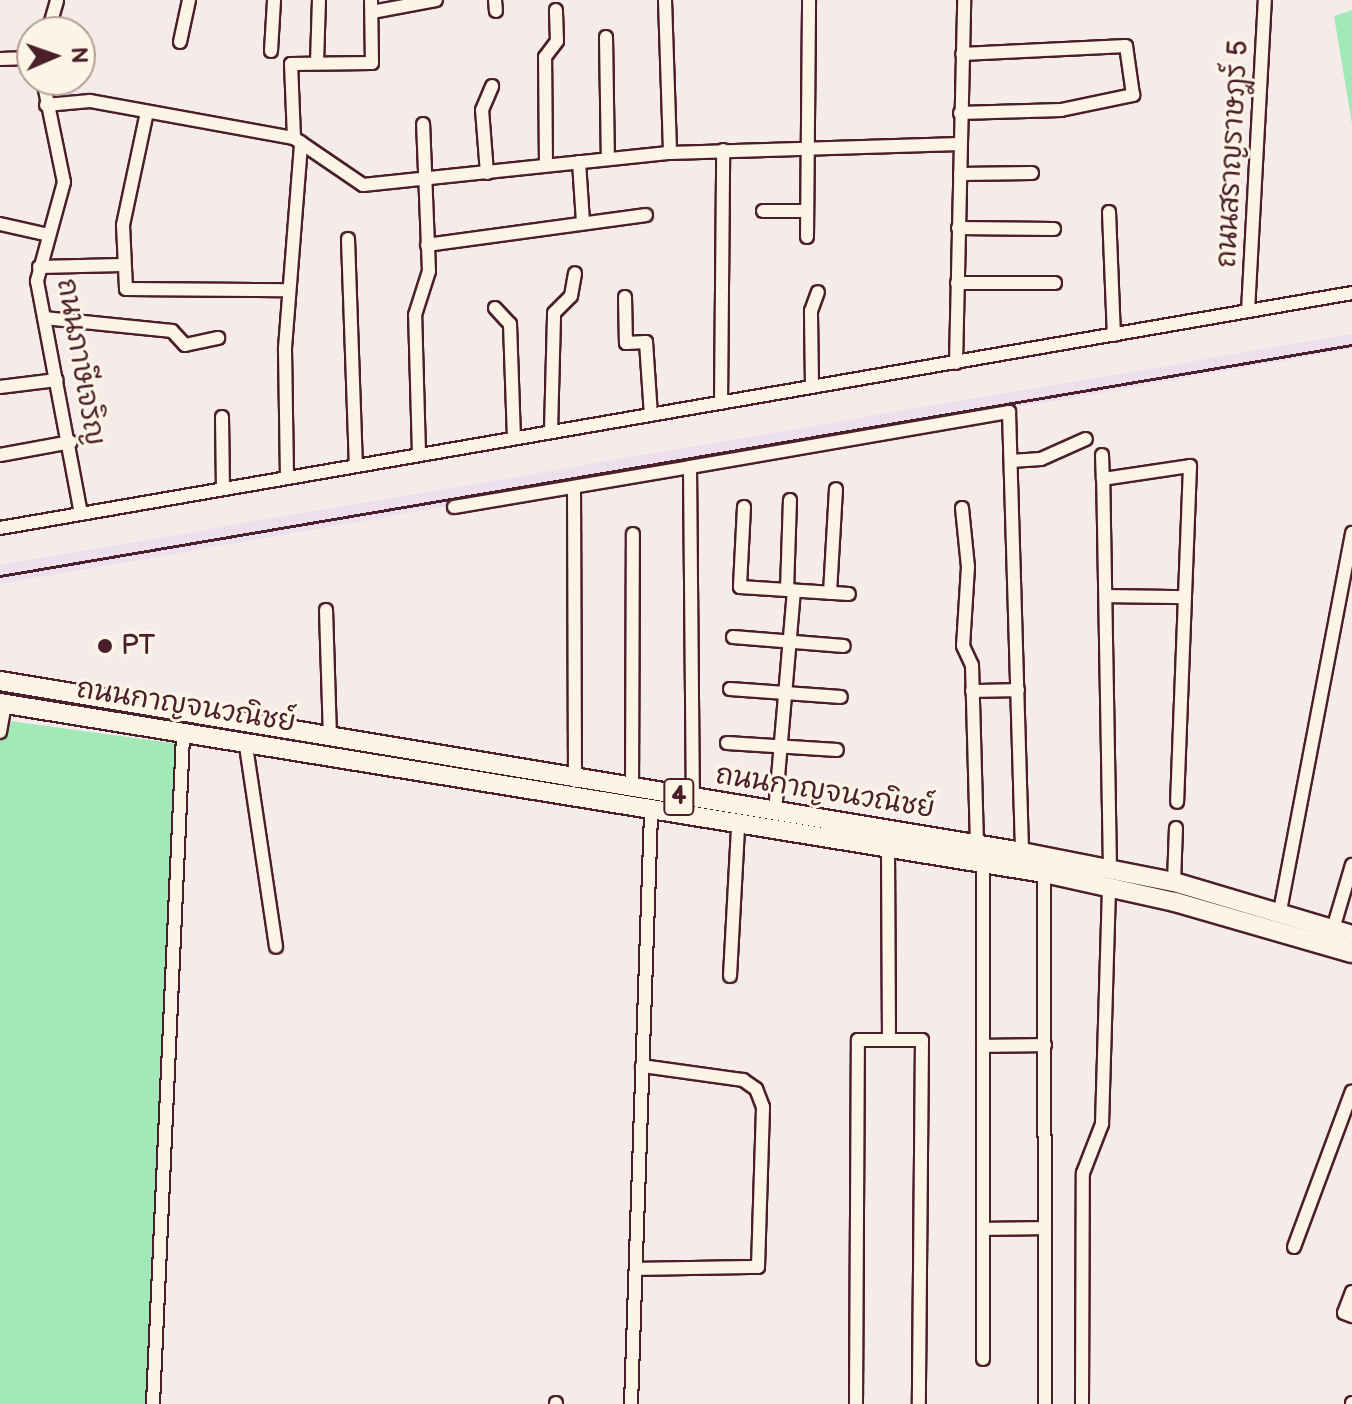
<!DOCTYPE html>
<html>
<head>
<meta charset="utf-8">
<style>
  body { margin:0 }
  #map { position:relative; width:1352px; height:1404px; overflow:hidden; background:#f5ebe8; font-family:"Balsamiq Sans","Playpen Sans Thai",sans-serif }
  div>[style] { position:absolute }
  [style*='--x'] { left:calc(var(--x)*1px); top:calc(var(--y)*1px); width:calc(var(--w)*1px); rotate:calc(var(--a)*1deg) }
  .built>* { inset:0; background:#eddfeb }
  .green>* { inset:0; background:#a2e9b7 }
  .roads { filter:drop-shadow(2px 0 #4a1f2b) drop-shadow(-2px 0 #4a1f2b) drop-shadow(0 2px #4a1f2b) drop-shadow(0 -2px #4a1f2b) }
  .minor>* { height:12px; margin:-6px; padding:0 6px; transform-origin:6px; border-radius:6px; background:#fcf5e5 }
  .highway>* { height:18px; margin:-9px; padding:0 9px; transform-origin:9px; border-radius:9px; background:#fcf5e5 }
  .rail>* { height:3px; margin:-1.5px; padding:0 1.5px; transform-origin:1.5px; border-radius:1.5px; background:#4a1f2b }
  .dots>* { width:22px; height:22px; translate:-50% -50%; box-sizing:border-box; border:4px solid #fcf5e5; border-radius:50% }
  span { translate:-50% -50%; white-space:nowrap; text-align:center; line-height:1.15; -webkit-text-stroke:6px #fcf5e5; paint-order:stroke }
  .shield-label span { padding:2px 6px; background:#fcf5e5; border:2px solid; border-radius:6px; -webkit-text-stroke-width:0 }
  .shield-label { font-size:26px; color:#4a1f2b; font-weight:700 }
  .street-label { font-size:28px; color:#4a1f2b }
  .poi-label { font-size:28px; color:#4a1f2b }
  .left { translate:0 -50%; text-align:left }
  .north { position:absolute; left:16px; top:16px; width:80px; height:80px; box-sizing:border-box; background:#fcf5e5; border:2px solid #b59f9b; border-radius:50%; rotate:88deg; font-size:22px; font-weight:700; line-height:32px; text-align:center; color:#4a1f2b }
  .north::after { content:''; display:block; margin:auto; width:28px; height:36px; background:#4a1f2b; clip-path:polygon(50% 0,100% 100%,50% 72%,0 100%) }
</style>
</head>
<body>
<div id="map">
  <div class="built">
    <i style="clip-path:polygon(1352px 334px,1352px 349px,0 584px,0 565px)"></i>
  </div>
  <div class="green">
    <i style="clip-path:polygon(1352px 10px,1352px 124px,1334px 16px)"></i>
    <i style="clip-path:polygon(10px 721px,179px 744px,149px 1404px,0 1404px,0 740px)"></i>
  </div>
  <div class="roads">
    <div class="minor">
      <i style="--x:495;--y:0;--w:11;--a:85"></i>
      <i style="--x:665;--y:0;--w:153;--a:88.1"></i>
      <i style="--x:372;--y:12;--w:65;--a:-10.6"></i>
      <i style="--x:48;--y:32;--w:33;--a:-74"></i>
      <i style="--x:606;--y:37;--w:121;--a:89.1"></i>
      <i style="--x:180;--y:42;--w:43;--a:-77.9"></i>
      <i style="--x:271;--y:51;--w:51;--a:-86.6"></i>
      <i style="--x:0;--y:59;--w:32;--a:-2"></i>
      <i style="--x:317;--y:63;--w:63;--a:-88.2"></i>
      <i style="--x:43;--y:80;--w:104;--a:78.4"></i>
      <i style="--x:64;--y:182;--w:103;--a:105.3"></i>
      <i style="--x:37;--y:281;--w:237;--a:79.3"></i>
      <i style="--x:46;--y:105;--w:44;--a:-5.2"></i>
      <i style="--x:90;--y:101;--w:207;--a:10.3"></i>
      <i style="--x:294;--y:138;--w:83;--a:34.3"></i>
      <i style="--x:363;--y:185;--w:309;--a:-6"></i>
      <i style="--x:670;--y:153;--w:290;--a:-1.8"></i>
      <i style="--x:147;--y:112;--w:116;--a:102"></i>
      <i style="--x:123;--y:225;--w:64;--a:87.3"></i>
      <i style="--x:126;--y:289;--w:162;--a:0.4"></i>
      <i style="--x:960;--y:113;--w:101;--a:-1.7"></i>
      <i style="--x:1061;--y:110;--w:74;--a:-11.8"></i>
      <i style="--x:1133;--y:95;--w:49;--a:-98.1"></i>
      <i style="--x:1126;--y:46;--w:164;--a:177.2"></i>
      <i style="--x:294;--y:138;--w:74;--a:-92.3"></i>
      <i style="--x:291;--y:64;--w:81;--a:-0.7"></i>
      <i style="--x:372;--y:63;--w:63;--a:-90.9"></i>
      <i style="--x:579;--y:162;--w:60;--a:86.2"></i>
      <i style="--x:546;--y:165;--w:108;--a:-90.5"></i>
      <i style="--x:545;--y:57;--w:20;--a:-53"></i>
      <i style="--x:557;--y:41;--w:31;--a:-92"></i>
      <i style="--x:487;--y:173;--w:63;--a:-94.5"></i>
      <i style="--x:482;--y:110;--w:26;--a:-67"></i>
      <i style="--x:960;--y:174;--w:72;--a:-0.8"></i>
      <i style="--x:763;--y:211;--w:44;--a:0"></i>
      <i style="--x:1109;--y:212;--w:123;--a:87.7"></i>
      <i style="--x:0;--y:224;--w:50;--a:12.7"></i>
      <i style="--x:958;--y:228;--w:96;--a:0.6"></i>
      <i style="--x:807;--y:237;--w:237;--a:-89.5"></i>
      <i style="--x:348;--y:239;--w:226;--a:88"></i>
      <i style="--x:427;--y:245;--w:221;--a:-7.8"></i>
      <i style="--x:39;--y:267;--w:83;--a:-1.4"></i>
      <i style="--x:957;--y:283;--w:98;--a:0"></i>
      <i style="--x:625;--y:297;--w:46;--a:88.8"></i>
      <i style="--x:626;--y:343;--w:20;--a:-3"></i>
      <i style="--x:646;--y:342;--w:73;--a:86.1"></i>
      <i style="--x:495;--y:308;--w:22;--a:47"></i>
      <i style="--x:510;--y:324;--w:114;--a:88"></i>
      <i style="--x:1248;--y:311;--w:311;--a:-86.9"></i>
      <i style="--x:44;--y:318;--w:129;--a:5.8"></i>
      <i style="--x:172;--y:331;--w:19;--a:47"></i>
      <i style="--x:185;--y:345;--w:34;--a:-12"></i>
      <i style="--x:956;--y:363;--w:363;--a:-88.7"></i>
      <i style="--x:812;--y:386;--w:75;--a:-90.8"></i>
      <i style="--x:811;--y:311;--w:20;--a:-70"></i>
      <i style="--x:0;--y:387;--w:57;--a:-7"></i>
      <i style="--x:721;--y:403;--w:253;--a:-89.5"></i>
      <i style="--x:222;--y:417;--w:71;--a:89.2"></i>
      <i style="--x:551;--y:431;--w:118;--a:-88.5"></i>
      <i style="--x:554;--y:313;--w:24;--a:-45"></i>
      <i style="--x:571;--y:296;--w:23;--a:-80"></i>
      <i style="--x:419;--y:454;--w:139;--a:-91.6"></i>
      <i style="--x:415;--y:315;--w:46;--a:-72.3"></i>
      <i style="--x:429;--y:271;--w:147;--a:-92.3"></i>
      <i style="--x:0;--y:455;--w:72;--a:-10.4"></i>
      <i style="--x:1102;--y:455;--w:24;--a:88"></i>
      <i style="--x:1011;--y:461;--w:30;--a:-4"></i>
      <i style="--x:1041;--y:459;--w:49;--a:-24"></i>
      <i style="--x:690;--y:467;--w:324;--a:-9.8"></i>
      <i style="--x:1009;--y:412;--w:440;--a:88.3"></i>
      <i style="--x:287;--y:477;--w:129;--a:-90.9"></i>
      <i style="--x:285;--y:348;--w:206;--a:-85.5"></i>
      <i style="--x:574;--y:487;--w:294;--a:89.8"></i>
      <i style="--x:454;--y:507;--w:239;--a:-9.6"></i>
      <i style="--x:690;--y:467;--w:332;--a:89.5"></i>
      <i style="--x:744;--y:507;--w:80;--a:92.9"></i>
      <i style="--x:740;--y:587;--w:109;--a:3.7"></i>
      <i style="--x:962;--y:508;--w:59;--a:84.2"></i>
      <i style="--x:968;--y:567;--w:79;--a:93.6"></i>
      <i style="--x:963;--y:646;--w:21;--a:65"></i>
      <i style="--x:972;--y:665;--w:179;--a:88.4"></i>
      <i style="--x:0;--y:528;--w:1372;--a:-9.86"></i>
      <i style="--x:787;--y:590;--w:90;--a:-88.1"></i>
      <i style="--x:830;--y:593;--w:104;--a:-86.7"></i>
      <i style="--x:1108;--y:596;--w:76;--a:0.8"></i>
      <i style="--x:326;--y:610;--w:128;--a:88.2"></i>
      <i style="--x:733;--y:637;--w:111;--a:4.6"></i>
      <i style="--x:730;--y:689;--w:111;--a:4.1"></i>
      <i style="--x:972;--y:691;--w:46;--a:-1.2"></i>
      <i style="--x:0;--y:732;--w:27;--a:-80"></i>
      <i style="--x:727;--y:743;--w:110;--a:3.6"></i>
      <i style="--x:246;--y:746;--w:203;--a:81.5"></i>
      <i style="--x:632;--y:790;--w:256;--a:-89.8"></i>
      <i style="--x:775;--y:812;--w:222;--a:-85.1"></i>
      <i style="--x:888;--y:849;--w:191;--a:89.7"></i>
      <i style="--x:1110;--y:869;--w:390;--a:-91"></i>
      <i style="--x:1103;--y:479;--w:88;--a:-8.5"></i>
      <i style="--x:1190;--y:466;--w:336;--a:92.2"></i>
      <i style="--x:1044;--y:873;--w:531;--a:89.89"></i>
      <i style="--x:1174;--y:882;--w:54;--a:-87.9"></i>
      <i style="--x:1280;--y:911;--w:385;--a:-79.2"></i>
      <i style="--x:1333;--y:929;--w:67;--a:-73.5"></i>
      <i style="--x:730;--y:976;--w:150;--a:-86.9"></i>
      <i style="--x:983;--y:1046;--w:62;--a:-0.9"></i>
      <i style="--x:984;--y:1229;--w:61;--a:-0.9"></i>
      <i style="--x:1294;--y:1247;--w:166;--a:-69.6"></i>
      <i style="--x:638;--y:1269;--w:120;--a:-1"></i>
      <i style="--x:758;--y:1267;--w:160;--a:-88.2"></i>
      <i style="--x:763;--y:1107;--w:19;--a:-111"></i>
      <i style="--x:756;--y:1089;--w:16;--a:-145"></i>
      <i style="--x:743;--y:1080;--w:102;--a:-172.1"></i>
      <i style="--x:1352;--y:1292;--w:22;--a:111"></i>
      <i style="--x:1344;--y:1313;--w:9;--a:21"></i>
      <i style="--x:983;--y:1359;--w:503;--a:-90"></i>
      <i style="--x:556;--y:1403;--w:1;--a:90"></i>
      <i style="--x:153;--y:1404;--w:670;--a:-87.43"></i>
      <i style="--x:631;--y:1404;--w:591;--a:-88.06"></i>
      <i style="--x:856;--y:1404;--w:364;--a:-89.7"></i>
      <i style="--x:858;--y:1040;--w:64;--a:0"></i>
      <i style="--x:922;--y:1040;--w:364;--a:90.5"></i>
      <i style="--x:1082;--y:1404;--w:231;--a:-89.8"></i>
      <i style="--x:1083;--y:1173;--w:53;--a:-68.8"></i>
      <i style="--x:1102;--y:1124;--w:238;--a:-88.3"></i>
      <i style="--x:1352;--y:1404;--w:1;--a:-90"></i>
    </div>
    <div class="highway">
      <i style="--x:0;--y:681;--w:1036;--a:9.5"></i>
      <i style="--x:1022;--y:852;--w:155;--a:11.2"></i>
      <i style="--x:1174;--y:882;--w:186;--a:16.6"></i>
      <i style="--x:0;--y:703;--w:1058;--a:9.25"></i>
      <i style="--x:1044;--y:873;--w:134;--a:12.5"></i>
      <i style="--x:1175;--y:902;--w:184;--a:16.1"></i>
    </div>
  </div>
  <div class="rail">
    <i style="--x:0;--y:576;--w:1372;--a:-9.7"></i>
  </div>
  <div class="dots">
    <i style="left:105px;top:646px;background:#4a1f2b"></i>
  </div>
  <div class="shield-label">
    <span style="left:679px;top:797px">4</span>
  </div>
  <div class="street-label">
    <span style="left:1233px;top:154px;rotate:-87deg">ถนนสราญราษฎร์ 5</span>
    <span style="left:80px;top:362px;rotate:80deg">ถนนภาษีเจริญ</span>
    <span style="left:186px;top:706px;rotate:9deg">ถนนกาญจนวณิชย์</span>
    <span style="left:825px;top:792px;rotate:9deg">ถนนกาญจนวณิชย์</span>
  </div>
  <div class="poi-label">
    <span class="left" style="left:121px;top:646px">PT</span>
  </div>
  <div class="north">N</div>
</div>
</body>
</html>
